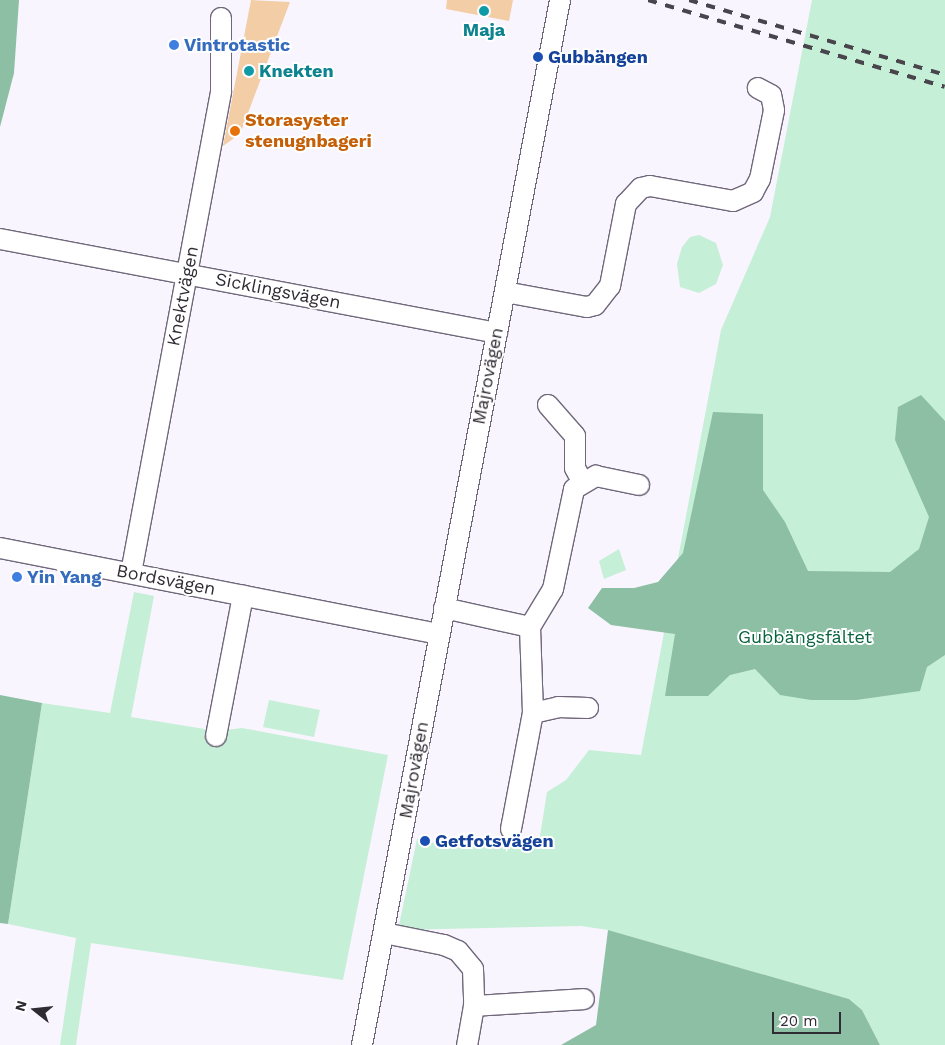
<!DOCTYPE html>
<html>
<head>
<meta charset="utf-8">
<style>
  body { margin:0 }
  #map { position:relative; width:945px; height:1045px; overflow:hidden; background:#f9f5fe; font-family:"Work Sans",sans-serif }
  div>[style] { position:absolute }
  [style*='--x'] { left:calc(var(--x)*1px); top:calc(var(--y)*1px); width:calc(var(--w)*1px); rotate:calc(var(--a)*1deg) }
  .green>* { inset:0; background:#c6efd7 }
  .forest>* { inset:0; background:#8cbfa3 }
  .building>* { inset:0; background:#f2cda6 }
  .roads { filter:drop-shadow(1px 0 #70677b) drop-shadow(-1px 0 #70677b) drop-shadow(0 1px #70677b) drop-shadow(0 -1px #70677b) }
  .minor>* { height:20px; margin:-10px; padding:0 10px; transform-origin:10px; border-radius:10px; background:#fff }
  .rail>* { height:4px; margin-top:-2px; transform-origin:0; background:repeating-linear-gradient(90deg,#49454d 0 9px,transparent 0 18px) }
  .dots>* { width:14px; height:14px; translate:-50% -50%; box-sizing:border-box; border:2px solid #fff; border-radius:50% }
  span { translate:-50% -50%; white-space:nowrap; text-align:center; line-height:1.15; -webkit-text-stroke:4px #fff; paint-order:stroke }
  .culture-label { font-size:18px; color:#0d838f; font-weight:700 }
  .left { translate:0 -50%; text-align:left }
  .shop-label { font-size:18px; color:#366cbe; font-weight:700 }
  .transit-label { font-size:18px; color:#164399; font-weight:700 }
  .food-label { font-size:18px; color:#c56008; font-weight:700 }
  .street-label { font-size:18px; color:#2f2b33 }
  .park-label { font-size:18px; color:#096340 }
  .north { position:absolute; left:10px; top:985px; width:50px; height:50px; -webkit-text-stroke:4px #fff; paint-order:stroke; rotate:286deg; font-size:14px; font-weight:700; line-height:20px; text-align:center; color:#2f2b33 }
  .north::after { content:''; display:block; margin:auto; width:18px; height:22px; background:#2f2b33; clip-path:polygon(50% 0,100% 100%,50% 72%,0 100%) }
  .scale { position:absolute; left:772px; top:1012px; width:69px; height:22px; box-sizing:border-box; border:2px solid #2f2b33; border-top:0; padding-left:6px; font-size:15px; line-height:18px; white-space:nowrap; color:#2f2b33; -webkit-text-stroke:4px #fff; paint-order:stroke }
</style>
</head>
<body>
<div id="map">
  <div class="green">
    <i style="clip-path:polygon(812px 0,945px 0,945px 1045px,880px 1045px,862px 1010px,849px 999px,608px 930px,581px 926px,398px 930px,417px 839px,451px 847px,539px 842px,547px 792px,566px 780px,589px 750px,641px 755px,721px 330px,770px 217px)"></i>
    <i style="clip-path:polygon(699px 235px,716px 243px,723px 265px,716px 284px,699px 293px,680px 287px,677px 264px,682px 247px,690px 237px)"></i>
    <i style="clip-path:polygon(619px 549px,626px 570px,604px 579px,599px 561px)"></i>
    <i style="clip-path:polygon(134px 592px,154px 596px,131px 717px,217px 731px,242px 728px,388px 755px,343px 980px,91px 943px,76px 1045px,60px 1045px,76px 938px,8px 924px,42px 703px,110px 713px)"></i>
    <i style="clip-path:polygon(269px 700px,320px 710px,314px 737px,263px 727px)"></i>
  </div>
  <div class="forest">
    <i style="clip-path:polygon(0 0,19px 0,14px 73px,0 127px)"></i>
    <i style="clip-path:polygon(921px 395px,945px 421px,945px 655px,927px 667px,920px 691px,856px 700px,811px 700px,780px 695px,755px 669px,730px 675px,708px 696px,665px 696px,675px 634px,611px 625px,588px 608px,602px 588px,634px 588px,658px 582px,683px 553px,713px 412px,763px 414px,763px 490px,785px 522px,808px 571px,890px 572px,919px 549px,929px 517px,895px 440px,898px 407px)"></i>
    <i style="clip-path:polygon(0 695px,42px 703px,8px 924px,0 923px)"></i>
    <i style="clip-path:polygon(608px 930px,849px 999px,862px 1010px,880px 1045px,561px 1045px,596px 1025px)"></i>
  </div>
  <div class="building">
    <i style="clip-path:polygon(251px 0,290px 2px,240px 134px,223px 146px)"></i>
    <i style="clip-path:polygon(447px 0,513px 0,509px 21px,446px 9px)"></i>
  </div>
  <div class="roads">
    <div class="minor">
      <i style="--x:0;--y:239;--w:506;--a:10.71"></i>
      <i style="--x:505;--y:292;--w:83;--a:10.4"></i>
      <i style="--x:587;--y:307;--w:8;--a:-14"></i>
      <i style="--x:595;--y:305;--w:24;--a:-52"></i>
      <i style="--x:610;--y:286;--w:84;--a:-79"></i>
      <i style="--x:626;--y:204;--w:22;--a:-47"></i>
      <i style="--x:641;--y:188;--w:9;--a:-13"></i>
      <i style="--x:650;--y:186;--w:84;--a:10.2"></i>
      <i style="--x:733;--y:201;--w:22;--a:-24"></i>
      <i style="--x:753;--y:192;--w:15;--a:-62"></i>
      <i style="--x:760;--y:179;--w:70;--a:-78.5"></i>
      <i style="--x:774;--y:110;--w:15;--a:-101"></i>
      <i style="--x:771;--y:95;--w:15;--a:-152"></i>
      <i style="--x:548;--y:405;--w:41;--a:48.9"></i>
      <i style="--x:575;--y:436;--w:32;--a:90"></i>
      <i style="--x:575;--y:468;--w:15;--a:62"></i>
      <i style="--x:0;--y:548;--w:447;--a:11.1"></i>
      <i style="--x:131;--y:573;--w:490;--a:-79.4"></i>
      <i style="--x:221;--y:91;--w:73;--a:-90"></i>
      <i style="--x:444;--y:608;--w:88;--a:12.5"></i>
      <i style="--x:533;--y:713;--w:26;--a:-13"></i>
      <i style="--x:558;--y:707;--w:30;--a:2"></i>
      <i style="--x:216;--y:736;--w:143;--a:-79.1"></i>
      <i style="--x:511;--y:829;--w:118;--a:-79.3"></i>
      <i style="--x:533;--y:713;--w:86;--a:-92"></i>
      <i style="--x:530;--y:627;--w:44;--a:-58.8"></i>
      <i style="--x:553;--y:589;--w:102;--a:-78.1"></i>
      <i style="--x:574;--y:489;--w:26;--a:-31"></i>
      <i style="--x:596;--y:476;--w:44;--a:11.8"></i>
      <i style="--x:384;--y:933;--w:61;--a:11.3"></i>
      <i style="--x:444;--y:945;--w:15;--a:23"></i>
      <i style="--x:458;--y:951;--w:23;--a:50"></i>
      <i style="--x:473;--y:969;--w:37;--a:88"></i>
      <i style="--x:474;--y:1006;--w:40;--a:100"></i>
      <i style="--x:474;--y:1006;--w:110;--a:-3.6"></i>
      <i style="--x:362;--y:1045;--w:1064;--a:-79.27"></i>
    </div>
  </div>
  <div class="rail">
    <i style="--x:648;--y:0;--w:309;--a:16.3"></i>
    <i style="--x:689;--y:0;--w:267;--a:16.3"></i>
  </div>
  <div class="dots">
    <i style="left:484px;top:11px;background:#0f9aa8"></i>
    <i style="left:174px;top:45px;background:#3f7fe0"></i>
    <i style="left:538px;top:57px;background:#1a4fb4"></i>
    <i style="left:249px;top:71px;background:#0f9aa8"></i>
    <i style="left:235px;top:131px;background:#e8710a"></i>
    <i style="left:17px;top:577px;background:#3f7fe0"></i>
    <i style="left:425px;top:841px;background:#1a4fb4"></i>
  </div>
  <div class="culture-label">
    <span style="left:484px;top:30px">Maja</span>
    <span class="left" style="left:259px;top:71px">Knekten</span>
  </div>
  <div class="shop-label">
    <span class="left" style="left:184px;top:45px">Vintrotastic</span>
    <span class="left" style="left:27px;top:577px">Yin Yang</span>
  </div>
  <div class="transit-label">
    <span class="left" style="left:548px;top:57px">Gubbängen</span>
    <span class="left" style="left:435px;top:841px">Getfotsvägen</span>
  </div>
  <div class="food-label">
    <span class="left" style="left:245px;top:131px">Storasyster<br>stenugnbageri</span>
  </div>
  <div class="street-label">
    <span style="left:278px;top:291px;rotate:11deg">Sicklingsvägen</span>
    <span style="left:183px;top:296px;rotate:-79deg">Knektvägen</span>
    <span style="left:488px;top:376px;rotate:-79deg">Majrovägen</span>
    <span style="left:166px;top:580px;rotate:11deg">Bordsvägen</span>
    <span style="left:414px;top:770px;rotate:-80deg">Majrovägen</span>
  </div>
  <div class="park-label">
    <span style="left:805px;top:637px">Gubbängsfältet</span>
  </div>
  <div class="north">N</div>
  <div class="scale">20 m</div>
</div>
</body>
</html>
